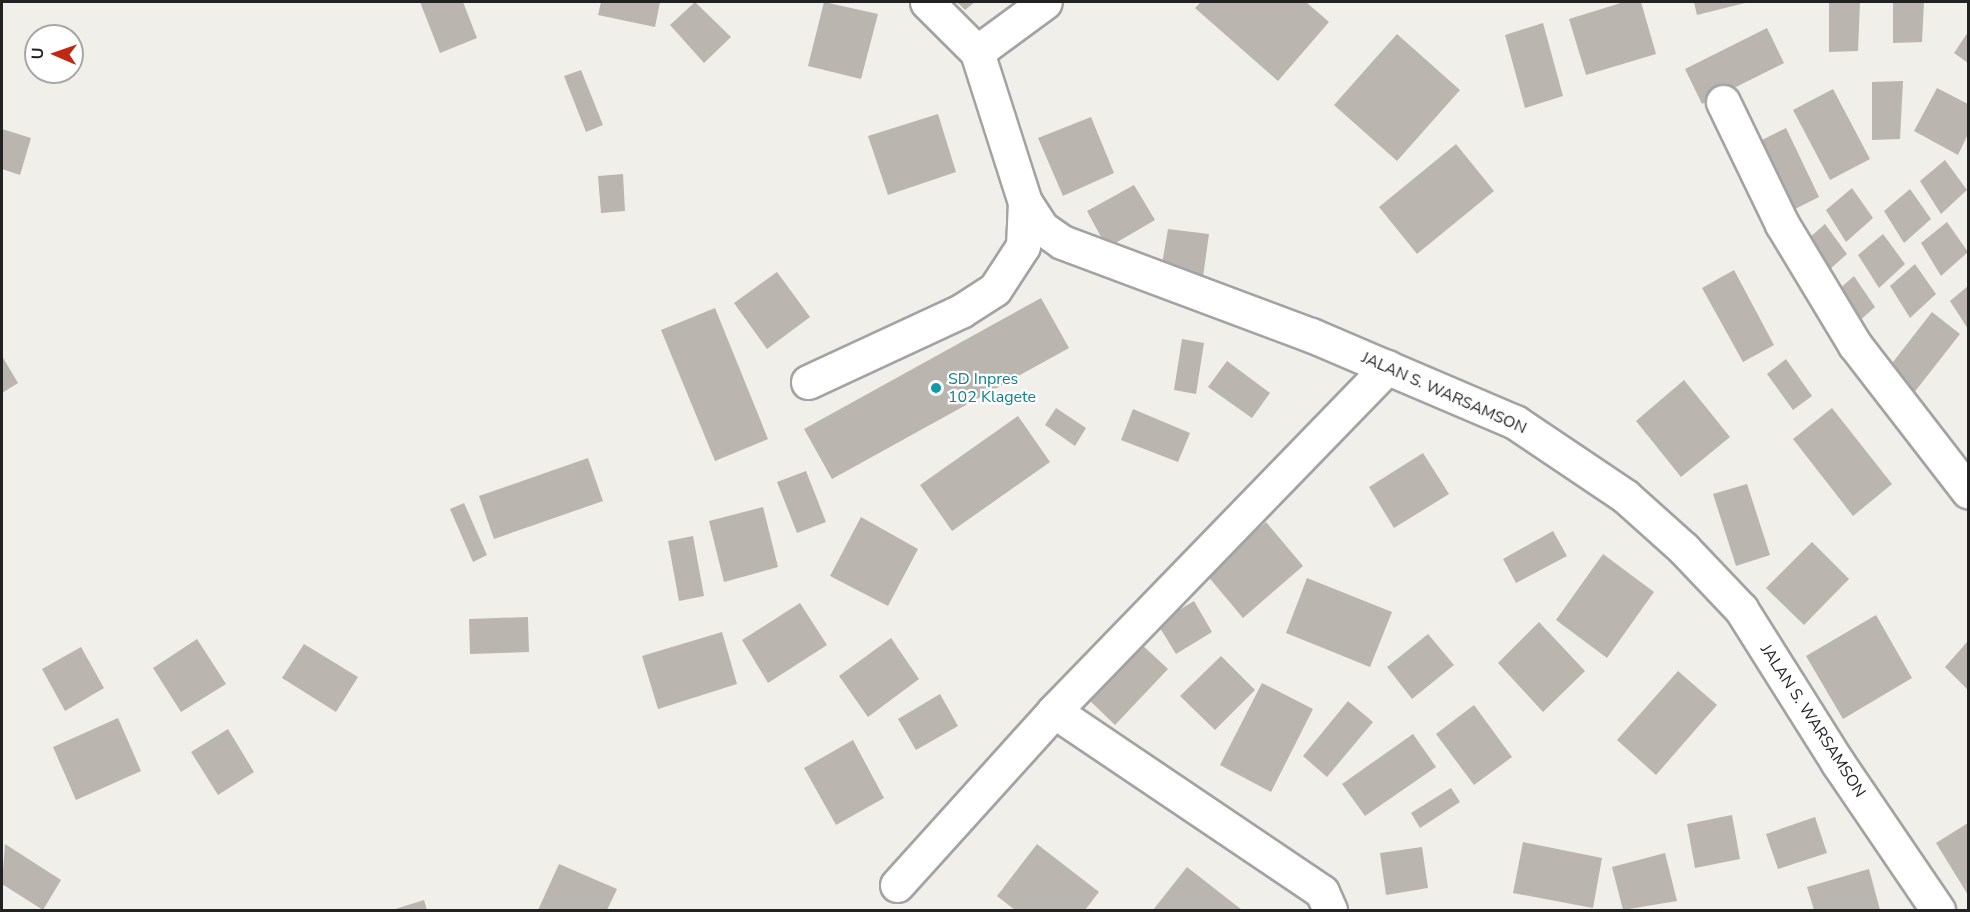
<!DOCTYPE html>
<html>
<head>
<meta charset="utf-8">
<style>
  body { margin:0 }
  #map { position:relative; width:1970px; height:912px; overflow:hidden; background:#f1efea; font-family:"Nunito Sans",sans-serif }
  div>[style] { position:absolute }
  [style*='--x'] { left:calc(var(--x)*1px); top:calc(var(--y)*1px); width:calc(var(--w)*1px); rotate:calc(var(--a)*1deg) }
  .building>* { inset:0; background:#bab6af }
  .roads { filter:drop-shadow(2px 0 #a3a3a3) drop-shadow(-2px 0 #a3a3a3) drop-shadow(0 2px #a3a3a3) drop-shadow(0 -2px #a3a3a3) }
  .minor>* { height:33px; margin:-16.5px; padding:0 16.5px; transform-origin:16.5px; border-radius:16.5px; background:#fff }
  .dots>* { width:16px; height:16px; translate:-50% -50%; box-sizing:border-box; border:3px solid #fff; border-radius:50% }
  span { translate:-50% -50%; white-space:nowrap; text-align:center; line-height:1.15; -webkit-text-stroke:4.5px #fff; paint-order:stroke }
  .culture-label { font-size:16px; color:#0d838f }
  .left { translate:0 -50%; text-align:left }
  .street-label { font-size:16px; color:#222 }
  .frame { position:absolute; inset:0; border:3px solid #222; pointer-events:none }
  .north { position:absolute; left:24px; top:24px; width:60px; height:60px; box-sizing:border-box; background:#fff; border:2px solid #a7a7a7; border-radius:50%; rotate:272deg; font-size:16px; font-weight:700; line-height:24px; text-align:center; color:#222 }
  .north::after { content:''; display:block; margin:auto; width:21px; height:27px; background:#c12813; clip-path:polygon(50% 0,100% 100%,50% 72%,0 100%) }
</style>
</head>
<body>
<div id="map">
  <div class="building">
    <i style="clip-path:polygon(420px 2px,463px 2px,477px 38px,440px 53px)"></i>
    <i style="clip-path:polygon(601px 2px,660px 2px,655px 27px,598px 15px)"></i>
    <i style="clip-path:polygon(695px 2px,731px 37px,704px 63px,670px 25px)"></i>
    <i style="clip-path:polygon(824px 2px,878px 14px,861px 79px,808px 66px)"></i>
    <i style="clip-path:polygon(957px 2px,975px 2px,965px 10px)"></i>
    <i style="clip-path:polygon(1201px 2px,1306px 2px,1329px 22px,1278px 81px,1195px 8px)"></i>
    <i style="clip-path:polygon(1624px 2px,1641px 2px,1656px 54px,1586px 75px,1569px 19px)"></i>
    <i style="clip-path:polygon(1694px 2px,1749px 2px,1697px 15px)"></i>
    <i style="clip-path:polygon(1829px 2px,1860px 2px,1858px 51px,1829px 52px)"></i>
    <i style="clip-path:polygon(1893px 2px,1924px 2px,1922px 42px,1893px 43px)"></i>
    <i style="clip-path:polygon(1543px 23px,1563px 96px,1525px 108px,1505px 35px)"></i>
    <i style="clip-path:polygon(1767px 28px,1784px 63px,1702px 104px,1685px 69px)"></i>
    <i style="clip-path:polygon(1968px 32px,1968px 63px,1954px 53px)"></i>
    <i style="clip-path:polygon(1397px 34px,1460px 90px,1397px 161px,1334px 105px)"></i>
    <i style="clip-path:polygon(581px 70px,603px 125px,586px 132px,564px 76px)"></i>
    <i style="clip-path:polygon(1903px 81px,1900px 139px,1872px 140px,1872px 82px)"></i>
    <i style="clip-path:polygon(1937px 88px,1968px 104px,1968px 134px,1958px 155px,1914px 131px)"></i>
    <i style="clip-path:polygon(1833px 89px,1870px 159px,1830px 180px,1793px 110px)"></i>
    <i style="clip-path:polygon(938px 114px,956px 172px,888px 195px,868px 136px)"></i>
    <i style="clip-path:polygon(1091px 117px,1114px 173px,1063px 196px,1038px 138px)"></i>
    <i style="clip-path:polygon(1786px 128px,1819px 197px,1785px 214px,1752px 145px)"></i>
    <i style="clip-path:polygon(2px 129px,31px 138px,20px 175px,2px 169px)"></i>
    <i style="clip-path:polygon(1456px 144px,1494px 191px,1417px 254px,1379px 207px)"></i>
    <i style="clip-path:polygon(1945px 160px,1967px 190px,1941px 214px,1920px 181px)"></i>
    <i style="clip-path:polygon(623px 174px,625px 211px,601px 213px,598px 176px)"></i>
    <i style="clip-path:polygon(1134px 185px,1155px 220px,1107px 248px,1087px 211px)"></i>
    <i style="clip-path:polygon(1852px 188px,1873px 218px,1846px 242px,1826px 210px)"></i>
    <i style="clip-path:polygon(1910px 189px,1931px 219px,1904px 243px,1884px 211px)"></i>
    <i style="clip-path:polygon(1947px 222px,1968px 252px,1941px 276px,1921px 243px)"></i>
    <i style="clip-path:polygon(1825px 224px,1847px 254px,1820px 278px,1800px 246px)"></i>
    <i style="clip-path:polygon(1168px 229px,1209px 234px,1203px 277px,1161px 270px)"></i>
    <i style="clip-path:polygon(1883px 234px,1905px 264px,1879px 288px,1858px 255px)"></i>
    <i style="clip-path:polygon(1915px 264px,1936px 294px,1910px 318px,1890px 286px)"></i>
    <i style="clip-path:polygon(1734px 270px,1774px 345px,1743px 362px,1702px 288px)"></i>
    <i style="clip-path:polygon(777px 272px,810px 317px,767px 349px,734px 303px)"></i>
    <i style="clip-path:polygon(1854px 276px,1875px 307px,1849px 330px,1829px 298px)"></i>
    <i style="clip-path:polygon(1968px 286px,1968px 329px,1950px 301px)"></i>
    <i style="clip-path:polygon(1041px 298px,1069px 348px,832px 479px,804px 429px)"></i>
    <i style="clip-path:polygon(715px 308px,768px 439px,715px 461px,661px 330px)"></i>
    <i style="clip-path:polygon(1932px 312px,1960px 334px,1913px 394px,1886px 371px)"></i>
    <i style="clip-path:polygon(1182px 339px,1204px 343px,1196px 394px,1174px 390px)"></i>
    <i style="clip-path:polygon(2px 356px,18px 383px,2px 393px)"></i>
    <i style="clip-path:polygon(1786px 359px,1812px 396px,1793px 410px,1767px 374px)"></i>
    <i style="clip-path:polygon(1227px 361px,1270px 393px,1252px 418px,1208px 387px)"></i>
    <i style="clip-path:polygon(1684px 380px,1730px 437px,1681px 477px,1636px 421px)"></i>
    <i style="clip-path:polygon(1056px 408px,1086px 428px,1075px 446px,1045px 425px)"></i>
    <i style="clip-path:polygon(1832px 408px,1892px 484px,1853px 516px,1793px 439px)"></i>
    <i style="clip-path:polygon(1133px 409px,1190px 433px,1178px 462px,1121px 440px)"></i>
    <i style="clip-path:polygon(1018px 416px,1050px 462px,952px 531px,920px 485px)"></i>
    <i style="clip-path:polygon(1423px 453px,1449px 494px,1394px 528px,1369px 487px)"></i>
    <i style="clip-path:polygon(588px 458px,603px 501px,494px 539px,479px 496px)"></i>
    <i style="clip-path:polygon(806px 471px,826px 522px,797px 533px,777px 482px)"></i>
    <i style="clip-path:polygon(1747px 484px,1770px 555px,1736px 566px,1713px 494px)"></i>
    <i style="clip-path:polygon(464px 503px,487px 555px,473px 562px,450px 509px)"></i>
    <i style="clip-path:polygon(763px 507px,778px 567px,724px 582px,709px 521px)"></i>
    <i style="clip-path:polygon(861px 517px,918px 549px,888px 606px,830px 576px)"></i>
    <i style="clip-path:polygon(1266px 522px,1303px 566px,1243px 618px,1206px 574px)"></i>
    <i style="clip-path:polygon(1553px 531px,1567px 556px,1516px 583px,1503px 559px)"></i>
    <i style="clip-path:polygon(693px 536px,704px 596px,679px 601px,668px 541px)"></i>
    <i style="clip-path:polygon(1812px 542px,1849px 579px,1804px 625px,1766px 588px)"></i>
    <i style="clip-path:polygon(1603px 554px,1654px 592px,1607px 658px,1556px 620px)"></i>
    <i style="clip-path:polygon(1307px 578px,1392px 612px,1370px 667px,1286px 633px)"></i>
    <i style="clip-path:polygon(1194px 601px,1212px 632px,1176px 654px,1157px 623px)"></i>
    <i style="clip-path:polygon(800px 603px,827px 645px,768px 683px,742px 640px)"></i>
    <i style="clip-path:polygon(1876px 615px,1912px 678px,1843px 719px,1806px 656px)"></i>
    <i style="clip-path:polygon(528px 617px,529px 652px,470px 654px,469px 619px)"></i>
    <i style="clip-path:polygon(1539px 622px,1585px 671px,1543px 712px,1498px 663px)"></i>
    <i style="clip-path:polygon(722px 632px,737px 684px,658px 709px,642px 656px)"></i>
    <i style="clip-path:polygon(1428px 634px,1454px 665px,1412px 699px,1387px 667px)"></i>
    <i style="clip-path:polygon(891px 638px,919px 679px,868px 717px,839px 676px)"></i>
    <i style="clip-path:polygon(197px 639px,226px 684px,181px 712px,153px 668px)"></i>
    <i style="clip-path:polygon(1138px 641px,1168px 669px,1115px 725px,1085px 696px)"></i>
    <i style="clip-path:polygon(1968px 641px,1968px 690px,1945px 667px)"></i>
    <i style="clip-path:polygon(304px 644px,358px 677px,336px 712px,282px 678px)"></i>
    <i style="clip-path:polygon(81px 647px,104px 688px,65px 711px,42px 669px)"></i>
    <i style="clip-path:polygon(1221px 656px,1255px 690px,1215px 730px,1180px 696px)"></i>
    <i style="clip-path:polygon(1678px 671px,1717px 705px,1656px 775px,1617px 740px)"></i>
    <i style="clip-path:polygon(1262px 683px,1313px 709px,1271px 792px,1220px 765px)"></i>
    <i style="clip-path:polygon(940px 694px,958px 726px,916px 750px,898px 719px)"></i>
    <i style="clip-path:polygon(1348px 701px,1373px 722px,1327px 777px,1303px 756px)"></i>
    <i style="clip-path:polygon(1474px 705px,1512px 757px,1474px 785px,1436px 734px)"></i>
    <i style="clip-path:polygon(118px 718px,141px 771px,76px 800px,53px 747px)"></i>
    <i style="clip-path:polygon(228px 729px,254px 772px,218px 795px,191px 752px)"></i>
    <i style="clip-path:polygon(1413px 734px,1436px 767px,1365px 816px,1342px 784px)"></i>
    <i style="clip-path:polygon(853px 740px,884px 798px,836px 825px,804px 768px)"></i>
    <i style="clip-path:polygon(1451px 788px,1460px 802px,1420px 828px,1411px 813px)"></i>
    <i style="clip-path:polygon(1732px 815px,1740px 859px,1695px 868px,1687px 824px)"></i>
    <i style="clip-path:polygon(1815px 817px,1827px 853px,1778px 869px,1766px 834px)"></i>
    <i style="clip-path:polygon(1968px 823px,1968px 895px,1936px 843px)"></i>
    <i style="clip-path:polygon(1523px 842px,1602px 858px,1593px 908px,1513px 893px)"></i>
    <i style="clip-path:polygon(5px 844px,61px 880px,43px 910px,2px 884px)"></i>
    <i style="clip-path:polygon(1037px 844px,1099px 892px,1085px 910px,1015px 910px,997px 896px)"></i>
    <i style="clip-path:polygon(1422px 847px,1428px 888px,1386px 895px,1380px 853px)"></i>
    <i style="clip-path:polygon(1665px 853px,1677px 901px,1623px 910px,1612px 867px)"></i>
    <i style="clip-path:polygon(559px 864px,617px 889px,607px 910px,538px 910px)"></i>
    <i style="clip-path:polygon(1187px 867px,1242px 910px,1153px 910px)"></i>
    <i style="clip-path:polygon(1869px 869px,1880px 910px,1814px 910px,1807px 887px)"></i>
    <i style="clip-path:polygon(424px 900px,427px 910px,392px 910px)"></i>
  </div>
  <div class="roads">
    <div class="minor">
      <i style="--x:927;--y:2;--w:71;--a:45"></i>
      <i style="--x:977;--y:52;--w:157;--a:72.3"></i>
      <i style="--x:1025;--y:202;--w:31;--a:57"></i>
      <i style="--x:1042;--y:228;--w:24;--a:35"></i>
      <i style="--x:1062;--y:242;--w:266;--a:20.5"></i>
      <i style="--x:1311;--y:335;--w:222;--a:23.1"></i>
      <i style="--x:1515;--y:422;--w:133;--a:33.9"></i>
      <i style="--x:1625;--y:496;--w:79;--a:41.9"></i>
      <i style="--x:1684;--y:549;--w:83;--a:46.5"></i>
      <i style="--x:1741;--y:609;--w:182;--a:57.8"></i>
      <i style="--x:1838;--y:763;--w:178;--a:55.8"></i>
      <i style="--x:977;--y:52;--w:84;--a:-36.3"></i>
      <i style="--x:1723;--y:102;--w:136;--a:64.2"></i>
      <i style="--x:1782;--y:224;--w:141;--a:58.9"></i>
      <i style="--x:1855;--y:345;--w:185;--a:52.3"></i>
      <i style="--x:808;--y:382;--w:169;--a:-24.9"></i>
      <i style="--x:961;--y:311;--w:40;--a:-32.9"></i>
      <i style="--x:995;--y:289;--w:51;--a:-56.9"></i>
      <i style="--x:1023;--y:246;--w:44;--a:-87.4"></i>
      <i style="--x:1054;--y:711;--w:323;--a:34"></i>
      <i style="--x:1322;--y:892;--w:20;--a:66"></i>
      <i style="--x:897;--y:885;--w:234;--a:-47.9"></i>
      <i style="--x:1054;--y:711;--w:479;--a:-45.9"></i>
    </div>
  </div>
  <div class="dots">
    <i style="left:936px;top:388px;background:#0f9aa8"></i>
  </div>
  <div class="culture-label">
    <span class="left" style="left:948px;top:388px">SD Inpres<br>102 Klagete</span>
  </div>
  <div class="street-label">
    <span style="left:1444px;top:393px;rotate:24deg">JALAN S. WARSAMSON</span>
    <span style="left:1813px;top:721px;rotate:57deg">JALAN S. WARSAMSON</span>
  </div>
  <div class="frame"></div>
  <div class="north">U</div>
</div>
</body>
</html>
